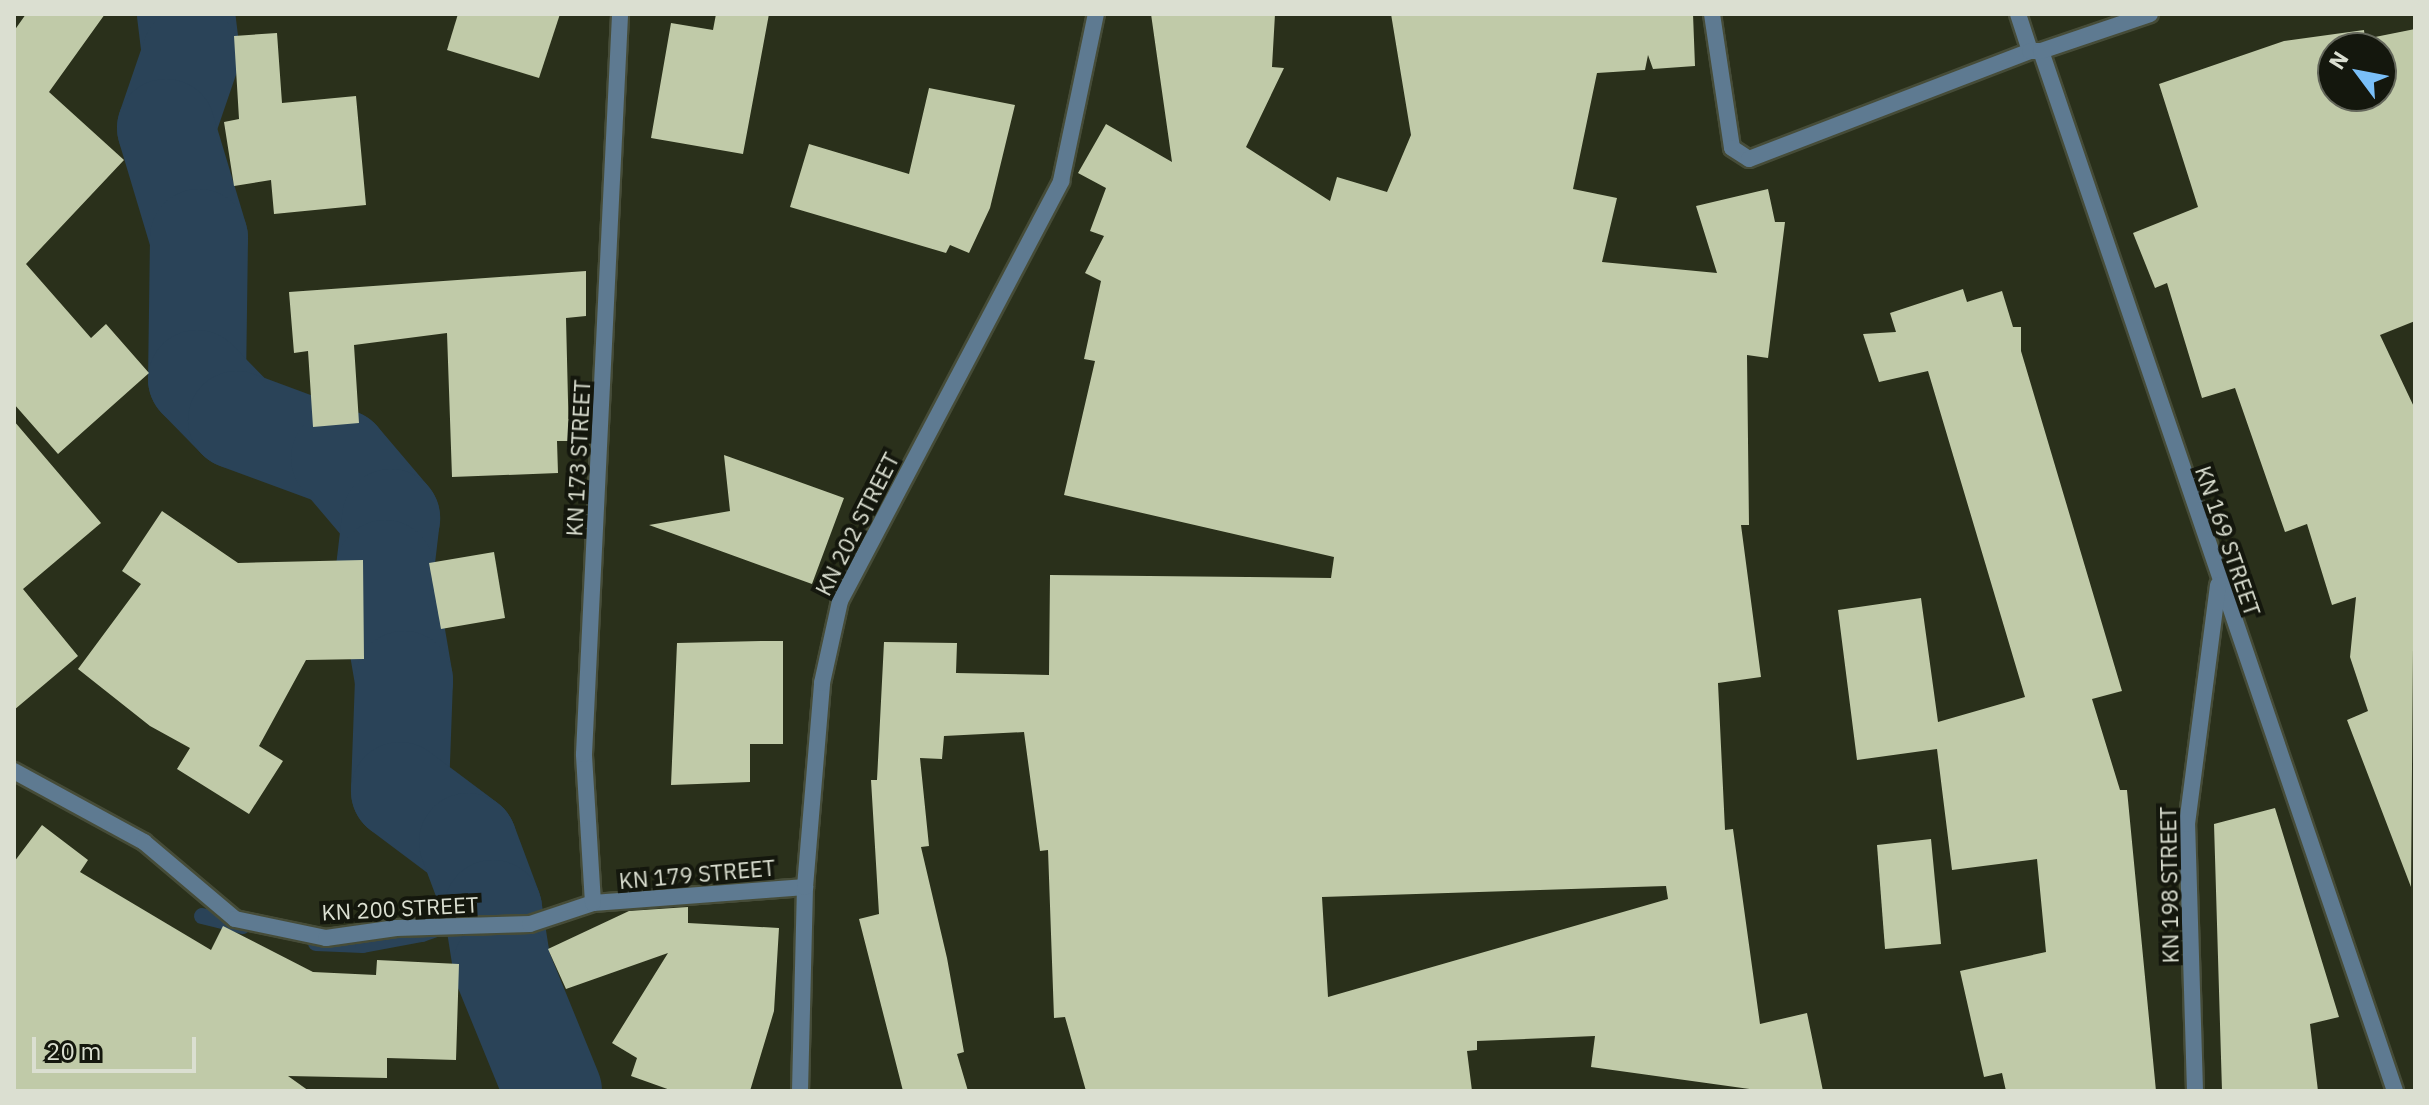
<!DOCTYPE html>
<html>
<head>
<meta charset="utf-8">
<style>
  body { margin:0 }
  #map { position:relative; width:2429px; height:1105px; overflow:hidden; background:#2a301b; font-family:"IBM Plex Sans",sans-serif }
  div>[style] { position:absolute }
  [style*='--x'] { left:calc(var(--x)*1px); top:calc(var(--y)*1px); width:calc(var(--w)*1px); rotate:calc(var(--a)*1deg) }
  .stream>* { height:16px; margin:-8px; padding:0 8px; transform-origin:8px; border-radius:8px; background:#2a4358 }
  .river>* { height:98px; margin:-49px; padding:0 49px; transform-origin:49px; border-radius:49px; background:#2a4358 }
  .building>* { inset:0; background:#c0caa8 }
  .roads { filter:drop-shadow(2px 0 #464c38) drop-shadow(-2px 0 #464c38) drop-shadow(0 2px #464c38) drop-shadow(0 -2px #464c38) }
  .service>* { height:16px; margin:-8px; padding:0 8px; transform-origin:8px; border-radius:8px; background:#5e7a91 }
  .minor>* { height:16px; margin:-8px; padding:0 8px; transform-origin:8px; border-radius:8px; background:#5e7a91 }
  span { translate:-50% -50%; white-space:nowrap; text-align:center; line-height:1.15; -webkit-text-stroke:8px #14170d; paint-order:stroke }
  .street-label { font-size:22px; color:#dbdfd1 }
  .frame { position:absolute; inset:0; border:16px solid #dbdfd1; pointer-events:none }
  .north { position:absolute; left:2317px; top:32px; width:80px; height:80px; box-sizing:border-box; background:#14170d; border:2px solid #64675b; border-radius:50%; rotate:302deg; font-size:22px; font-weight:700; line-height:32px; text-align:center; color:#dbdfd1 }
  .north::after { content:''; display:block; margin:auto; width:28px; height:36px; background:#7abff8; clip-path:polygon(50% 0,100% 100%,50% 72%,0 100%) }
  .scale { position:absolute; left:32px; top:1037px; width:164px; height:36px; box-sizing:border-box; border:4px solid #dbdfd1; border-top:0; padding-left:10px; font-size:24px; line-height:28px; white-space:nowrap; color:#dbdfd1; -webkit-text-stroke:6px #14170d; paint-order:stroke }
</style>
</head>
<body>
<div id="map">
  <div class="stream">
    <i style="--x:202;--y:916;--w:42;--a:13.7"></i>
    <i style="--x:316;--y:943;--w:47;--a:2.4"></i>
    <i style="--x:363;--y:945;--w:60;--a:-10.6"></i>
    <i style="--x:422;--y:934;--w:75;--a:-19.4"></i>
  </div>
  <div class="river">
    <i style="--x:186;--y:14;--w:41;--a:83"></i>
    <i style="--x:191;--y:55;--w:77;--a:108.9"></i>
    <i style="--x:166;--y:128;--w:115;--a:73.3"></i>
    <i style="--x:199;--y:238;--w:141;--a:90.8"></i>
    <i style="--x:197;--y:379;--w:57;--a:45.7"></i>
    <i style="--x:237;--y:420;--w:110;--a:20.3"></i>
    <i style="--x:340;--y:458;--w:79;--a:49.6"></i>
    <i style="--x:391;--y:518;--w:51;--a:96.7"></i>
    <i style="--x:385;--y:569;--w:113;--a:80.3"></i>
    <i style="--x:404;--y:680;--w:111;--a:92.1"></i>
    <i style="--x:400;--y:791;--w:85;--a:36.9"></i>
    <i style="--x:468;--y:842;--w:72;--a:69.5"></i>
    <i style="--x:493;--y:909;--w:58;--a:81"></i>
    <i style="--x:502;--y:966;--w:135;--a:67.8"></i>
  </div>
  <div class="building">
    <i style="clip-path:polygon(26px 14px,105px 14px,49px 92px,124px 160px,26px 264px,91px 338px,106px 324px,149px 373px,58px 454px,14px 404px,14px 31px)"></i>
    <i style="clip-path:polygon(458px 14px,560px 14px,539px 78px,447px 50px)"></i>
    <i style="clip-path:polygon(716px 14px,769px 14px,743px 154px,651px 138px,671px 23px,713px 30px)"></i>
    <i style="clip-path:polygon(evenodd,1151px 14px,1275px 14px,1272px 67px,1284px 68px,1246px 147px,1330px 201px,1337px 177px,1387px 192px,1411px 135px,1391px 14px,1693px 14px,1695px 66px,1653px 69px,1648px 55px,1645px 70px,1597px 73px,1573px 189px,1617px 198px,1602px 262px,1717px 273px,1696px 206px,1768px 189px,1775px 222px,1785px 222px,1768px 358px,1747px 355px,1749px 525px,1741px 525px,1761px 677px,1718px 683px,1725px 830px,1733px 829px,1760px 1024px,1807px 1013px,1823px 1091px,1764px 1091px,1591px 1067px,1595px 1036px,1477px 1041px,1477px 1050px,1467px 1051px,1472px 1091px,1086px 1091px,1065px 1017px,1054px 1018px,1048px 850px,1040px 851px,1024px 732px,944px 736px,942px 759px,920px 758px,929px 846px,921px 847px,947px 958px,964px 1052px,957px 1054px,968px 1091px,903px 1091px,859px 919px,879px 914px,871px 780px,877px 780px,884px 642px,957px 643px,956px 673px,1049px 675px,1050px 575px,1331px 578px,1334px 557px,1064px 495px,1095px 361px,1084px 359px,1101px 281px,1085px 273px,1104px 236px,1090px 231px,1106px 188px,1078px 173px,1106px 124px,1172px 162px,1151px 14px,1666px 886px,1668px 899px,1328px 997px,1322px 897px,1666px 886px)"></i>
    <i style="clip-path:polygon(evenodd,2415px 29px,2415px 321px,2380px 335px,2415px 409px,2411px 887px,2347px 720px,2368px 711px,2350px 657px,2356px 597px,2332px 605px,2307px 524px,2285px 532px,2235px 388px,2202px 398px,2167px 283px,2155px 288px,2133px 233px,2198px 207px,2159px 84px,2284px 41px,2364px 30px,2365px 39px,2415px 29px,2333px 48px,2381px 48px,2381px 96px,2333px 96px,2333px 48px)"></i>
    <i style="clip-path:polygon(277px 33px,282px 103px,356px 96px,366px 205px,274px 214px,271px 180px,234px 186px,224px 122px,239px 119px,234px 36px)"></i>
    <i style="clip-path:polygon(929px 88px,1015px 105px,990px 208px,969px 253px,950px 245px,946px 253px,790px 207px,809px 144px,909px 174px)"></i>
    <i style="clip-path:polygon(586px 271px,586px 316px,566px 318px,569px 441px,557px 441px,558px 473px,452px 477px,447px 333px,354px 345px,359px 423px,313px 427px,308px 351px,294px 353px,289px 292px)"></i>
    <i style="clip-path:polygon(1963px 289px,1967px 302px,2002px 291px,2013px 327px,2021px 327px,2021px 351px,2122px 691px,2092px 699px,2120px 790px,2127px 790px,2156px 1091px,2006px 1091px,2002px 1073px,1984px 1077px,1960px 971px,2046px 952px,2037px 859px,1952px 870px,1937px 749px,1857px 760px,1838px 610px,1921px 598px,1938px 722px,2025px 697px,1928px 371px,1879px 382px,1863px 334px,1896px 332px,1890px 313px)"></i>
    <i style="clip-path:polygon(14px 421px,101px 523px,23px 589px,78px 656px,14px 710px)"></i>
    <i style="clip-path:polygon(724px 455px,844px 498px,812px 584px,649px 525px,730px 511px)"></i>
    <i style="clip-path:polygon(162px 511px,238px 563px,363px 560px,364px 659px,306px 660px,259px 746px,283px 761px,249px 814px,177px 769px,190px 748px,150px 726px,78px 669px,141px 584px,122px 571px)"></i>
    <i style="clip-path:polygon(494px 552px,505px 618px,441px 629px,429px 563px)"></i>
    <i style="clip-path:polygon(761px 641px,783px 641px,783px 744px,750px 744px,750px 782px,671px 785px,677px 643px)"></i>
    <i style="clip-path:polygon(2275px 808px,2339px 1017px,2310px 1024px,2318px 1091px,2222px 1091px,2214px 824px)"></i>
    <i style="clip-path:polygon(42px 825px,88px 860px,80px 872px,211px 950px,223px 926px,313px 972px,376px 975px,377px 960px,459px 964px,456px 1060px,387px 1058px,387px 1078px,288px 1076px,309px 1091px,14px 1091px,14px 862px)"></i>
    <i style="clip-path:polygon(1931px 839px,1941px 944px,1885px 949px,1877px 845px)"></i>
    <i style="clip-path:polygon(688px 907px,688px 923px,779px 928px,774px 1011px,750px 1091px,673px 1091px,631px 1076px,637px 1058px,612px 1043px,668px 953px,566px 989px,548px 949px,629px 911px)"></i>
  </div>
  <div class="roads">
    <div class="service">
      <i style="--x:1712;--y:14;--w:135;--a:81.5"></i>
      <i style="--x:1732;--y:148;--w:20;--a:33"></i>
      <i style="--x:1749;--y:159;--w:301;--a:-21"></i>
    </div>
    <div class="minor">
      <i style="--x:2018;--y:14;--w:39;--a:72"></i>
      <i style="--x:2030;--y:51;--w:11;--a:0"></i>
      <i style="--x:2041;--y:51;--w:1099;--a:71.2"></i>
      <i style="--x:2041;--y:51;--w:115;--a:-18.7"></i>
      <i style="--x:14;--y:771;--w:148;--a:28.6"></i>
      <i style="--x:144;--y:842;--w:119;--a:40.2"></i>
      <i style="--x:235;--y:919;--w:93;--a:11.8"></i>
      <i style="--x:326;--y:938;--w:71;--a:-8.1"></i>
      <i style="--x:396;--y:928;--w:134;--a:-1.7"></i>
      <i style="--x:530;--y:924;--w:66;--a:-18.4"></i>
      <i style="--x:593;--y:903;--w:213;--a:-4.3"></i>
      <i style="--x:593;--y:903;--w:149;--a:-93.5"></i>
      <i style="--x:584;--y:754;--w:741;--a:-87.21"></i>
      <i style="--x:800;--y:1091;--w:204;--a:-88.6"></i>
      <i style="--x:805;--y:887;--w:205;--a:-85.2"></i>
      <i style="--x:822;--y:683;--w:84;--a:-77.6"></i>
      <i style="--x:840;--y:601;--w:475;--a:-62.2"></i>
      <i style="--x:1061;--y:181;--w:171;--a:-78.2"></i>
      <i style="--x:2195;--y:1091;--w:267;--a:-91.7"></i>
      <i style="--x:2187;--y:824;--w:241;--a:-82.6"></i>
    </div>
  </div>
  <div class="street-label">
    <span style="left:578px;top:458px;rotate:-87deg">KN 173 STREET</span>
    <span style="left:857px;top:524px;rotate:-63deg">KN 202 STREET</span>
    <span style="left:2228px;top:541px;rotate:71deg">KN 169 STREET</span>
    <span style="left:697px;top:874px;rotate:-5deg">KN 179 STREET</span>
    <span style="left:2169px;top:885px;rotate:-91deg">KN 198 STREET</span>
    <span style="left:400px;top:908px;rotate:-3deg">KN 200 STREET</span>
  </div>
  <div class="frame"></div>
  <div class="north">N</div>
  <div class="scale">20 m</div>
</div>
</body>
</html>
